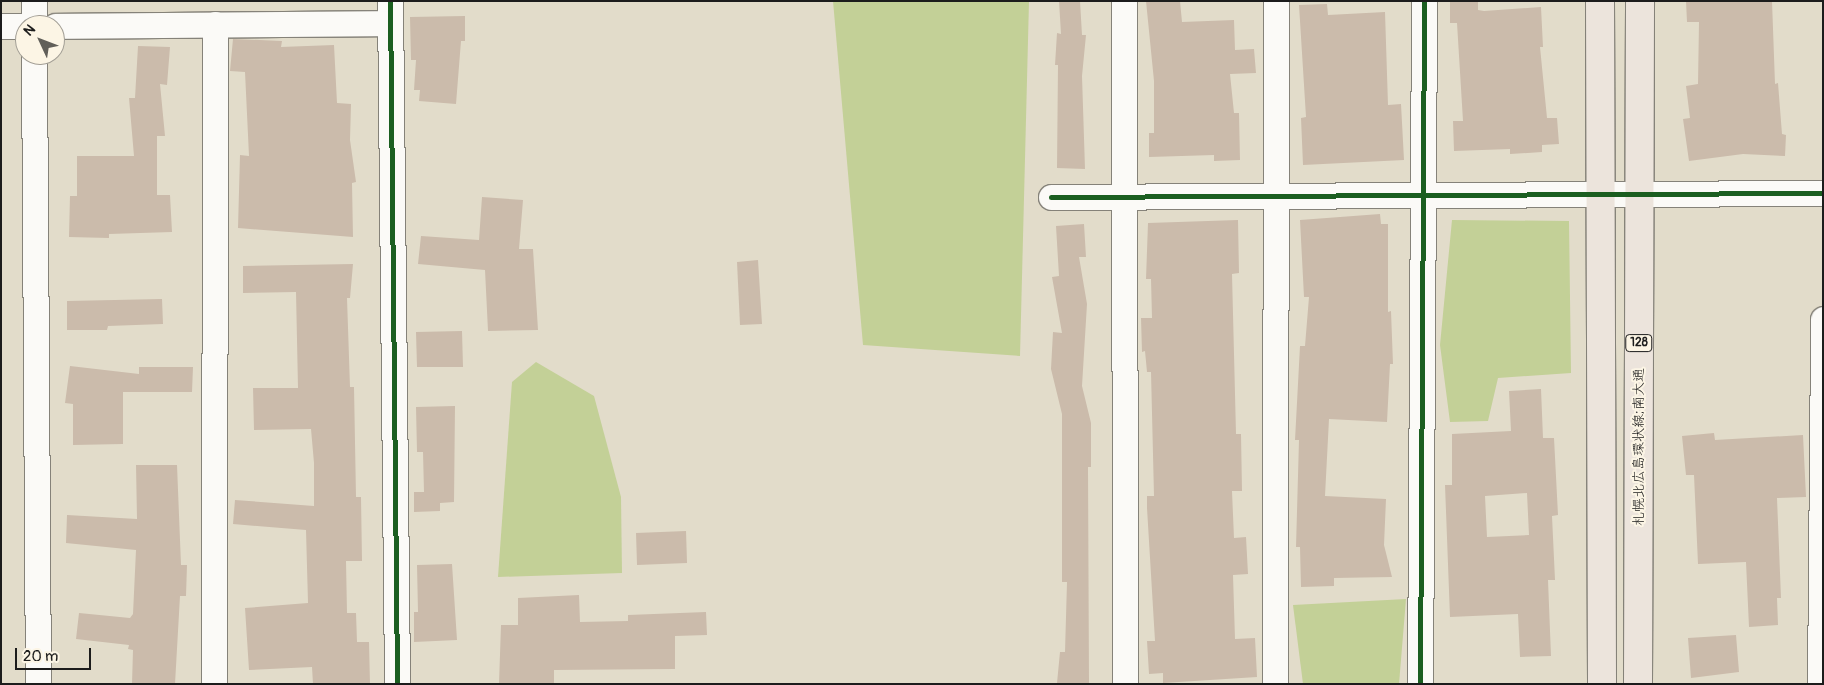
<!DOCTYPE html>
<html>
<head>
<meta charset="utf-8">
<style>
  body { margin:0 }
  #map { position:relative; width:1824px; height:685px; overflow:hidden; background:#e2dcca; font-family:Pangolin,"Klee One",sans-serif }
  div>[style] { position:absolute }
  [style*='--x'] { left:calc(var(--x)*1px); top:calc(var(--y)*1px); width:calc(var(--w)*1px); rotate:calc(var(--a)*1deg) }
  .green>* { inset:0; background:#c3d097 }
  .building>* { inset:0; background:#cbbbab }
  .roads { filter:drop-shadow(1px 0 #858279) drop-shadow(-1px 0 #858279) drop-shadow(0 1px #858279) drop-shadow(0 -1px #858279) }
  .minor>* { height:25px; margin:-12.5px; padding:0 12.5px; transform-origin:12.5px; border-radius:12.5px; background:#fbfaf7 }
  .major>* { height:28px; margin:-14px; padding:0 14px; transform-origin:14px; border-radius:14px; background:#ece4dc }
  .cycleway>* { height:5px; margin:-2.5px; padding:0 2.5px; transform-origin:2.5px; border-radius:2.5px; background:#1b5e20 }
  span { translate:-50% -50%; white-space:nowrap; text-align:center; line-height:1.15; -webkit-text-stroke:4px #fcf5e5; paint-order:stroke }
  .shield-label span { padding:1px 4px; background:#fcf5e5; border:1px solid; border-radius:4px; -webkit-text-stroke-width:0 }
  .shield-label { font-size:12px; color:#1c1c1c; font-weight:700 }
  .street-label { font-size:14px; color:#1c1c1c }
  .frame { position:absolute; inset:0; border:2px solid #1c1c1c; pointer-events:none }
  .north { position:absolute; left:15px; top:15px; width:50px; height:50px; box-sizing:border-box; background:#fcf5e5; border:1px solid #a29e95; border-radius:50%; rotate:313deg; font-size:14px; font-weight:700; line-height:20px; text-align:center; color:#1c1c1c }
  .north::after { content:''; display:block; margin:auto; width:18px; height:22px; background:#615f59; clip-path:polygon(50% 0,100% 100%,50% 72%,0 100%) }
  .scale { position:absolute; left:15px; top:648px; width:76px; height:22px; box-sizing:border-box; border:2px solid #1c1c1c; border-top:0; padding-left:6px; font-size:15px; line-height:18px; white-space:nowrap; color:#1c1c1c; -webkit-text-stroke:4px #fcf5e5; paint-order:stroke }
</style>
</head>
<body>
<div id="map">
  <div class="green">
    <i style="clip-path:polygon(833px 1px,1029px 1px,1020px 356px,863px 345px)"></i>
    <i style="clip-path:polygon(1452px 220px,1569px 221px,1571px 373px,1498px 378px,1488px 421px,1450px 422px,1440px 345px)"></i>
    <i style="clip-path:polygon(536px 362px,594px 396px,621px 497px,622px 573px,498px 577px,512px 382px)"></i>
    <i style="clip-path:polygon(1406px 599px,1399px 684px,1303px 684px,1293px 605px)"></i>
  </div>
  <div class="building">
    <i style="clip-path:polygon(1059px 1px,1080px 1px,1082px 35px,1086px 35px,1082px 76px,1085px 169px,1057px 168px,1058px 65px,1055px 65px,1057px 33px,1061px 34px)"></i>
    <i style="clip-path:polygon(1146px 1px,1180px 1px,1182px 22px,1234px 20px,1235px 50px,1254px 49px,1256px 73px,1230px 74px,1234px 113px,1239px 113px,1240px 160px,1214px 161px,1214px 155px,1149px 157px,1149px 133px,1154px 133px,1154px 81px)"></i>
    <i style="clip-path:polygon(1450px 1px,1478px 1px,1478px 10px,1484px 11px,1541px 7px,1543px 47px,1540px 47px,1547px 118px,1557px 118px,1559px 144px,1542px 145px,1542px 152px,1510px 154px,1510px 149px,1454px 151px,1453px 121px,1463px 121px,1457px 23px,1450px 23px)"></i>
    <i style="clip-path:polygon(1686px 1px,1772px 1px,1775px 84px,1778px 83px,1782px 134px,1786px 135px,1785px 156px,1743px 154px,1689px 161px,1683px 119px,1690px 118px,1686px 86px,1698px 84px,1699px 22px,1687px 22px)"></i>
    <i style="clip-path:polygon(1327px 4px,1328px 15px,1385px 12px,1388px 105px,1401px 104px,1404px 160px,1303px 165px,1301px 118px,1306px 117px,1299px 5px)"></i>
    <i style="clip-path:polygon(465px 16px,465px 41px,461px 41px,456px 104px,419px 101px,420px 90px,414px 90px,416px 60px,411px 60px,410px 17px)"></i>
    <i style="clip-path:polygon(233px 39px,282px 41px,281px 47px,334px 45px,337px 103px,351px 104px,350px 140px,356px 182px,352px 183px,353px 237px,238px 228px,240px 155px,249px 156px,245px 72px,230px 71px)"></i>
    <i style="clip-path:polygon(138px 46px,170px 47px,167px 85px,160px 84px,165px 136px,157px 136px,157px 195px,170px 195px,172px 232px,109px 234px,109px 238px,69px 237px,70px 196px,77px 196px,77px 156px,134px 156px,129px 98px,135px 98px)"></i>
    <i style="clip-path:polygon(482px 197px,523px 200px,519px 249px,533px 249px,538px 330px,488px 331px,485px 270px,418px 264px,421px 236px,479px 240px)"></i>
    <i style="clip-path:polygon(1380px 214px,1381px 224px,1388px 224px,1388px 312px,1391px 311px,1393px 364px,1390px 364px,1387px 422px,1329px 419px,1325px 496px,1386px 499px,1384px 545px,1392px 577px,1334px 578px,1334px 586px,1301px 587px,1300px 547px,1296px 547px,1299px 440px,1295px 440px,1300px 346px,1305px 346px,1309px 297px,1304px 297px,1300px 220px)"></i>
    <i style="clip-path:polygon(1238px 220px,1239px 273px,1232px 274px,1236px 434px,1241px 434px,1242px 491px,1232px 491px,1234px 538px,1246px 537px,1248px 574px,1233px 575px,1235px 639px,1255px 638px,1257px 677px,1163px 683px,1163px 673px,1149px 674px,1147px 641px,1155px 641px,1147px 508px,1147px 496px,1154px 496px,1151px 372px,1147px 372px,1145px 351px,1142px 352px,1141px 318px,1152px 318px,1151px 279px,1146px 279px,1148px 223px)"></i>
    <i style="clip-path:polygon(1084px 224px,1086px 257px,1079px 257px,1087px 304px,1082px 386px,1091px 423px,1091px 467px,1088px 467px,1089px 684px,1057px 683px,1060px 652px,1065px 652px,1067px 582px,1062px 582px,1062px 414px,1051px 369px,1053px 332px,1062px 333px,1052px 277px,1059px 276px,1056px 226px)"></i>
    <i style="clip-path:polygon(758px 260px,762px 324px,740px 325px,737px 262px)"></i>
    <i style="clip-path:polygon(353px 264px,350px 298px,347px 298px,350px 387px,354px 387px,356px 497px,361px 497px,362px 561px,346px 561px,347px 613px,356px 613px,357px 642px,369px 642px,370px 684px,313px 684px,312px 667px,249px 670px,245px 608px,308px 603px,306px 530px,233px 524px,235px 500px,314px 506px,314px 463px,311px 429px,254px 430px,253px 388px,298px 388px,296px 292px,243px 293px,243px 266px)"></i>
    <i style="clip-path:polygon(162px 299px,163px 324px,108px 326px,107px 330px,67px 330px,67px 301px)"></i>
    <i style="clip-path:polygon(462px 331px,463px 367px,417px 367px,416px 332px)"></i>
    <i style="clip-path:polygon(70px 366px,139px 374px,139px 367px,193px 367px,192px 392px,123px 392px,123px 444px,73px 445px,73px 404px,65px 403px)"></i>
    <i style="clip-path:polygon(evenodd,1541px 389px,1543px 438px,1554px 438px,1558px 515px,1552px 516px,1555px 580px,1548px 580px,1551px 656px,1520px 657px,1518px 614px,1450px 617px,1445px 485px,1452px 485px,1452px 434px,1511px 431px,1509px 391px,1541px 389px,1527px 493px,1529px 535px,1487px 537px,1485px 496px,1527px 493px)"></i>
    <i style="clip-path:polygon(455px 406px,454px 502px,440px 503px,440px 511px,414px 512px,414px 492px,424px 492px,423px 452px,417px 452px,416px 407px)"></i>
    <i style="clip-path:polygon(1714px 433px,1715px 440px,1803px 435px,1806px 497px,1777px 498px,1781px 598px,1777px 598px,1778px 625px,1749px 627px,1746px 562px,1698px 564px,1694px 475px,1686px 475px,1682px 436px)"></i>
    <i style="clip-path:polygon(136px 465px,177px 465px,181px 565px,187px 565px,186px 596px,180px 596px,175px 684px,132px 684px,133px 650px,128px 649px,129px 645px,76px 639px,79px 613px,130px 618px,133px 614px,136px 550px,66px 543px,67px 515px,137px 519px)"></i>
    <i style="clip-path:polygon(686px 531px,687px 563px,637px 565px,636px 533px)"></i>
    <i style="clip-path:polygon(452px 564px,457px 640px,414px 642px,414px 612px,418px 612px,417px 565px)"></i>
    <i style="clip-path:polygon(579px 595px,580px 622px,628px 621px,628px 615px,706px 612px,707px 635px,675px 636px,675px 669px,554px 670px,554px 684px,499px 684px,501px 625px,518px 625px,518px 598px)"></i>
    <i style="clip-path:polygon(1736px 635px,1739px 672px,1691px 678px,1688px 638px)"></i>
  </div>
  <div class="roads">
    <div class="minor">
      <i style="--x:34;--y:1;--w:24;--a:90"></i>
      <i style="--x:390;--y:1;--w:683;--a:89.41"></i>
      <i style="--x:1124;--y:1;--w:683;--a:89.92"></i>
      <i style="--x:1;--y:26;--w:24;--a:0"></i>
      <i style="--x:55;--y:26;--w:335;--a:-0.5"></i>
      <i style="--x:34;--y:55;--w:629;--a:89.64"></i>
      <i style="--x:1051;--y:197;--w:772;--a:-0.3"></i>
      <i style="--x:214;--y:684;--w:660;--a:-89.91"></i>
      <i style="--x:1275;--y:684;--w:683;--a:-89.92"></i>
      <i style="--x:1420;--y:684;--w:683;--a:-89.66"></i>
      <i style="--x:1820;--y:684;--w:365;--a:-89.5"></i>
    </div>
    <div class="major">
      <i style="--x:1600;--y:1;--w:683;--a:89.83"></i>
      <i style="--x:1638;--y:684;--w:683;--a:-89.83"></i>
    </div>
  </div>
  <div class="cycleway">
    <i style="--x:390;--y:1;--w:683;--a:89.41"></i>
    <i style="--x:1051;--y:197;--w:772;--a:-0.3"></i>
    <i style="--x:1420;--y:684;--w:683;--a:-89.66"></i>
  </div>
  <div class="shield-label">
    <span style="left:1639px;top:343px">128</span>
  </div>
  <div class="street-label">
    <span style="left:1639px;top:447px;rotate:-90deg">札幌北広島環状線;南大通</span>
  </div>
  <div class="frame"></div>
  <div class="north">N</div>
  <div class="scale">20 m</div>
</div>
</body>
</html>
